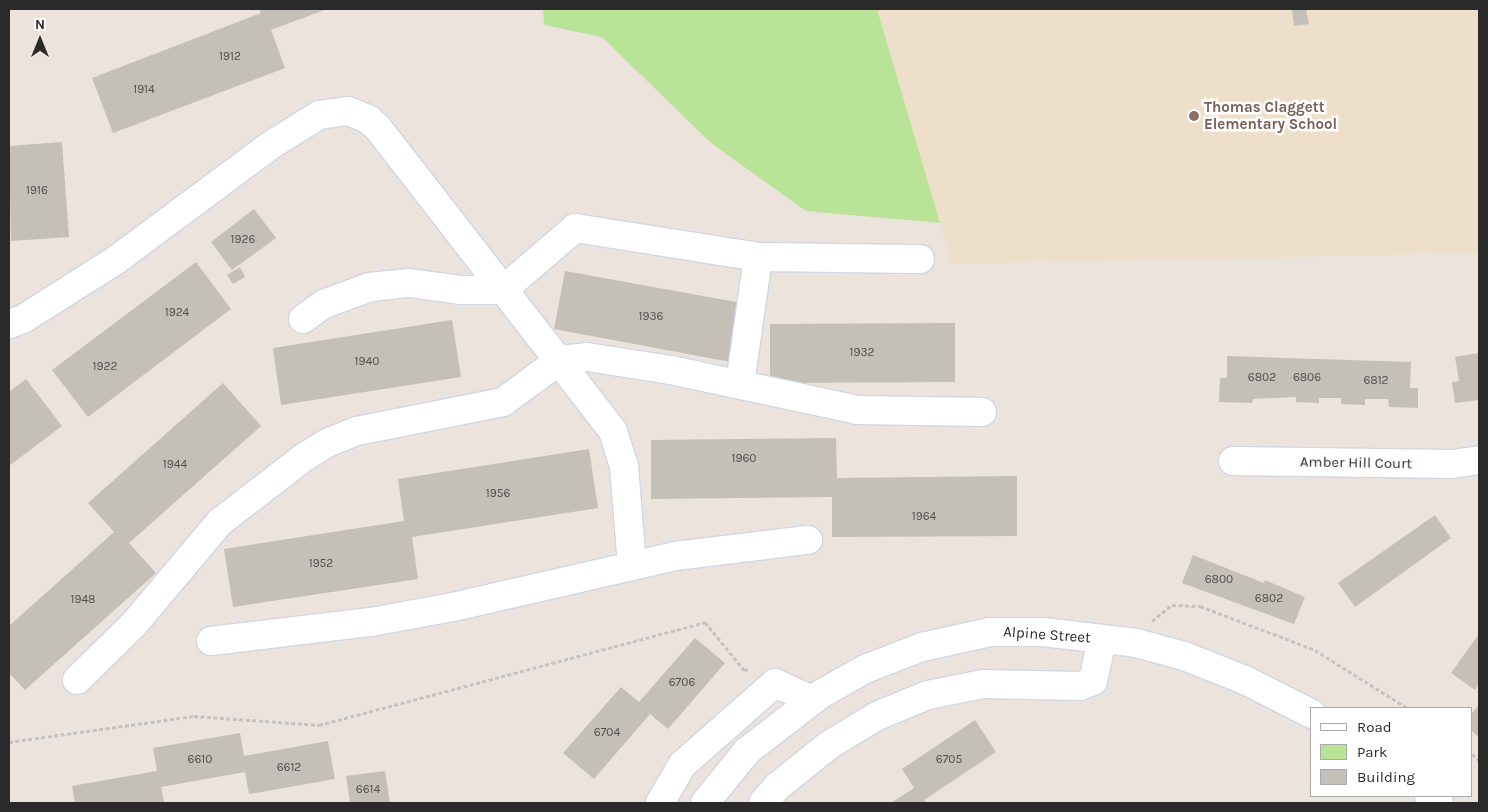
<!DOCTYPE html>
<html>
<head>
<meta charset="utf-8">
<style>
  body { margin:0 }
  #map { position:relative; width:1488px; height:812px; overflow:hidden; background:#ece3dc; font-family:Karla,sans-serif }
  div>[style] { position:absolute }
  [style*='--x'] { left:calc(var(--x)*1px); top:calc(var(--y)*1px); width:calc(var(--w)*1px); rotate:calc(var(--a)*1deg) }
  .education>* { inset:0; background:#eedfcb }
  .green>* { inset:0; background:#b9e397 }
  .building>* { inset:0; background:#c4bfb7 }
  .path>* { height:3px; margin-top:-1.5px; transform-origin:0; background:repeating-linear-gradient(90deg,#c3c3c3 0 4px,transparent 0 6.5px) }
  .roads { filter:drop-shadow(1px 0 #d1d6e3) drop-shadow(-1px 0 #d1d6e3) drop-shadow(0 1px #d1d6e3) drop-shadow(0 -1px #d1d6e3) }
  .minor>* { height:28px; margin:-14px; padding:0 14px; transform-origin:14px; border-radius:14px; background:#fff }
  .dots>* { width:14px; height:14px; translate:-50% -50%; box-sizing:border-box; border:2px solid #fff; border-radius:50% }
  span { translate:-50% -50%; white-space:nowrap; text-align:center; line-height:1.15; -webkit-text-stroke:5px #fff; paint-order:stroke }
  .number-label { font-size:12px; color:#504f4d }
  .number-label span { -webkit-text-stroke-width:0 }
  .education-label { font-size:15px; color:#785e54; font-weight:700 }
  .left { translate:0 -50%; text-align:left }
  .street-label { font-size:15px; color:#2a2a2a }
  .frame { position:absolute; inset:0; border:10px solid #2a2a2a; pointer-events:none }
  .legend { position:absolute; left:1310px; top:707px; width:162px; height:90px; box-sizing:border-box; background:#fff; border:1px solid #aaa; margin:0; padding:6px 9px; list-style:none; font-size:15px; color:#2a2a2a }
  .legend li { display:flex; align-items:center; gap:10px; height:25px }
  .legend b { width:25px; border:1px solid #aaa }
  .north { position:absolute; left:15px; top:15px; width:50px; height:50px; -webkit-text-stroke:4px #fff; paint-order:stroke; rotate:0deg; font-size:14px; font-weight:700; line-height:20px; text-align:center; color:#2a2a2a }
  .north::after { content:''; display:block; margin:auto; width:18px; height:22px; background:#2a2a2a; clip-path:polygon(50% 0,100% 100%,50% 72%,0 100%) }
</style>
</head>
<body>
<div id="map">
  <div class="education">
    <i style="clip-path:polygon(877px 9px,1479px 9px,1479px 253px,952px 264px)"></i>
  </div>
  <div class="green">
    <i style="clip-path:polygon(543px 9px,877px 9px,940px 223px,806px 211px,711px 143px,602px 37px,544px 25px)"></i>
  </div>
  <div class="building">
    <i style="clip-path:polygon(259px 9px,327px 9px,271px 30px,285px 68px,113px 133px,92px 78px,261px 13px)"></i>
    <i style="clip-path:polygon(1292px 9px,1306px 9px,1309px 24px,1294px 26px)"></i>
    <i style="clip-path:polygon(62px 142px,69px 237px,11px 241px,9px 146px)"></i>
    <i style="clip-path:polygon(254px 209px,276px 238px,232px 270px,211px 242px)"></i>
    <i style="clip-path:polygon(196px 262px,231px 309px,88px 417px,52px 370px)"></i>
    <i style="clip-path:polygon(240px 267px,245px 277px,233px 284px,227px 275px)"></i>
    <i style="clip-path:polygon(565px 271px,747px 304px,736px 363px,554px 329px)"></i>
    <i style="clip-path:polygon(452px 320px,461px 377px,281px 405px,273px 348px)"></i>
    <i style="clip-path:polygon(955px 323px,955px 382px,770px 383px,770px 324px)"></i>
    <i style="clip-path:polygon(1479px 353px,1479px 400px,1455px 403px,1452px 382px,1459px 381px,1455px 357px)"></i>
    <i style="clip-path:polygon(1227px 356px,1411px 362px,1410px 388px,1418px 388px,1418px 408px,1389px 407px,1388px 399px,1365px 399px,1365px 405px,1341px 404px,1341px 398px,1319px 398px,1319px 403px,1296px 402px,1296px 397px,1253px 399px,1252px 403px,1219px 402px,1220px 378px,1227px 378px)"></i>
    <i style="clip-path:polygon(26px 379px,62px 426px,9px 466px,9px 392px)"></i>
    <i style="clip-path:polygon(223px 383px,261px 426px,129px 543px,156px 573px,25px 690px,9px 673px,9px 626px,114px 532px,88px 503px)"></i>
    <i style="clip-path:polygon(836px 438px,837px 478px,1017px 476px,1017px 536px,832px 537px,832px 497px,651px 499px,651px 440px)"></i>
    <i style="clip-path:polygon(589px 449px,598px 508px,412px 537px,418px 579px,233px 607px,224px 549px,404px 521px,398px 479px)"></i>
    <i style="clip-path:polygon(1435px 515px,1451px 538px,1355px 607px,1338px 583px)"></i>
    <i style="clip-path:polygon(1193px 555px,1264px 583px,1265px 580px,1305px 597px,1294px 624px,1182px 583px)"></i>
    <i style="clip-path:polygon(1479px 634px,1479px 684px,1475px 690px,1451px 673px)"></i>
    <i style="clip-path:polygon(695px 638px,725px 663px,668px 729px,650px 714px,594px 779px,563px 753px,621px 687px,639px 702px)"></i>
    <i style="clip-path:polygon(1479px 705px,1479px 738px,1472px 731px,1472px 713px)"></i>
    <i style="clip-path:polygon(975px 720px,996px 752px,924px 800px,926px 803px,891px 803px,914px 788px,902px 769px)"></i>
    <i style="clip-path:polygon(240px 733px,244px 756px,328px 741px,335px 779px,249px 794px,245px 772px,161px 787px,164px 803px,75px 803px,72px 786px,157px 771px,153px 748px)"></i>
    <i style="clip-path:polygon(385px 771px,390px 803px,350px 803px,346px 776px)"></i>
  </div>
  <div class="path">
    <i style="--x:1152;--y:621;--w:26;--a:-39"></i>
    <i style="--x:1172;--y:605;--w:28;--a:2"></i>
    <i style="--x:1200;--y:606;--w:123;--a:20.9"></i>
    <i style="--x:1315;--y:650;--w:109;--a:32.2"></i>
    <i style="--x:9;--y:742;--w:187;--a:-8"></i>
    <i style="--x:194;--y:716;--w:125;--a:4.1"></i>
    <i style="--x:319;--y:725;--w:400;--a:-14.9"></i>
    <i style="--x:705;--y:622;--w:62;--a:50.9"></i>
    <i style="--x:744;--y:670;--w:5;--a:-11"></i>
    <i style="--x:1472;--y:754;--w:9;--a:41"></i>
  </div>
  <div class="roads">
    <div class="minor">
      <i style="--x:303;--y:319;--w:26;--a:-36"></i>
      <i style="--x:324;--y:304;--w:49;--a:-20.3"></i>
      <i style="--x:370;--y:287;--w:39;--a:-6"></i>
      <i style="--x:409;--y:283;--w:52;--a:7.7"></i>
      <i style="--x:461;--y:290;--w:42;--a:0"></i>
      <i style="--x:503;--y:290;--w:95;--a:-40.7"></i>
      <i style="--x:575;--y:228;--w:185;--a:9"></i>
      <i style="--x:758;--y:257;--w:162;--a:0.7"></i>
      <i style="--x:9;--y:324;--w:15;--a:-20"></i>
      <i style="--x:23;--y:319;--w:110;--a:-32.4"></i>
      <i style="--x:116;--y:260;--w:193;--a:-36.6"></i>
      <i style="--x:271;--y:145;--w:57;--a:-32"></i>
      <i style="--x:319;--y:115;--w:29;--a:-8"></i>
      <i style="--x:348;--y:111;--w:22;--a:22"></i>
      <i style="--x:368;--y:119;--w:13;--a:42"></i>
      <i style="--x:378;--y:128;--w:383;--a:52.2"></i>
      <i style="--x:613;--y:431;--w:37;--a:73"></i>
      <i style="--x:624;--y:466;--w:99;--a:85.4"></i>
      <i style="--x:740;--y:384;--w:128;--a:-81.9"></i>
      <i style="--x:1233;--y:461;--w:219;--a:0.8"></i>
      <i style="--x:1452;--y:464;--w:27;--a:-8"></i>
      <i style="--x:211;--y:641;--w:161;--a:-6.8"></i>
      <i style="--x:371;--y:622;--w:83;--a:-10.4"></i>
      <i style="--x:453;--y:607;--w:228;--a:-12.9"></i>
      <i style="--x:675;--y:556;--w:134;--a:-6.9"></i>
      <i style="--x:77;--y:680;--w:80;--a:-44.5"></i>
      <i style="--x:134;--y:624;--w:133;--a:-49.9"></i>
      <i style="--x:220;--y:522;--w:105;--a:-37.6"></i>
      <i style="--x:303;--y:458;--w:28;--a:-32"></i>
      <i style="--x:327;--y:443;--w:32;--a:-22"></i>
      <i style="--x:357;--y:431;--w:149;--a:-11.2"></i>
      <i style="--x:503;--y:402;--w:71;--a:-36.4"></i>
      <i style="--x:560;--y:360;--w:27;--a:-6"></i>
      <i style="--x:587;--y:357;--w:85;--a:8.8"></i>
      <i style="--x:671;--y:370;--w:190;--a:12.1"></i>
      <i style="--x:857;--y:410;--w:125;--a:0.9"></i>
      <i style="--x:1429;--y:796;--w:12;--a:35"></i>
      <i style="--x:660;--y:803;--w:44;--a:-59.9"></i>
      <i style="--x:682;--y:765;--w:124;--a:-41.4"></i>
      <i style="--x:775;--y:683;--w:41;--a:24.7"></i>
      <i style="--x:705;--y:803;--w:67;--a:-51.1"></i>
      <i style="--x:747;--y:751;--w:93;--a:-37.6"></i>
      <i style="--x:821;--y:694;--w:51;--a:-29.6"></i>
      <i style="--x:865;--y:669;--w:61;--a:-21.1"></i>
      <i style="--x:922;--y:647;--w:70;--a:-12.4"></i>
      <i style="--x:990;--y:632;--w:53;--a:0"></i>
      <i style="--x:1043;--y:632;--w:94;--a:6.7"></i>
      <i style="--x:1136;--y:643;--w:50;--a:15.2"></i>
      <i style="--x:1184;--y:656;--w:66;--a:21.5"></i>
      <i style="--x:1245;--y:680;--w:75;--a:26.9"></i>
      <i style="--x:763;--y:803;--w:23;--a:-49"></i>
      <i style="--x:778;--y:786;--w:65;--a:-38.8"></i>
      <i style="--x:829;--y:745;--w:56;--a:-31.1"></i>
      <i style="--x:877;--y:716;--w:55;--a:-22.4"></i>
      <i style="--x:928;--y:695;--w:56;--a:-11.3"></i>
      <i style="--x:983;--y:684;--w:97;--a:1.2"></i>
      <i style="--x:1080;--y:686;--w:14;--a:-21"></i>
      <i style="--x:1093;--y:681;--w:43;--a:-77.9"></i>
    </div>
  </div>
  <div class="dots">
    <i style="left:1194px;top:116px;background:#8d6e63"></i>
  </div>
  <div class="number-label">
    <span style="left:230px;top:57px">1912</span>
    <span style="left:144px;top:90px">1914</span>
    <span style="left:37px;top:191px">1916</span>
    <span style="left:243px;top:240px">1926</span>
    <span style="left:177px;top:313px">1924</span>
    <span style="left:651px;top:317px">1936</span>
    <span style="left:862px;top:353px">1932</span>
    <span style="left:367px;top:362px">1940</span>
    <span style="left:105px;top:367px">1922</span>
    <span style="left:1262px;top:378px">6802</span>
    <span style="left:1307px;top:378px">6806</span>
    <span style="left:1376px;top:381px">6812</span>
    <span style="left:744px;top:459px">1960</span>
    <span style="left:175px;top:465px">1944</span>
    <span style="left:498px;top:494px">1956</span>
    <span style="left:924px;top:517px">1964</span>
    <span style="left:321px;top:564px">1952</span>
    <span style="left:1219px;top:580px">6800</span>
    <span style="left:1269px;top:599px">6802</span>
    <span style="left:83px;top:600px">1948</span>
    <span style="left:682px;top:683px">6706</span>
    <span style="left:607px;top:733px">6704</span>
    <span style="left:200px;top:760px">6610</span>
    <span style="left:949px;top:760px">6705</span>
    <span style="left:289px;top:768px">6612</span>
    <span style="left:368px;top:790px">6614</span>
  </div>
  <div class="education-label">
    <span class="left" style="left:1204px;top:116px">Thomas Claggett<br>Elementary School</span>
  </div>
  <div class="street-label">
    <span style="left:1356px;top:463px;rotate:1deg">Amber Hill Court</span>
    <span style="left:1047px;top:635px;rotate:4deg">Alpine Street</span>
  </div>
  <div class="frame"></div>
  <ul class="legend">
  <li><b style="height:6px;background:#fff"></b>Road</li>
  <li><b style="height:14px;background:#b9e397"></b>Park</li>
  <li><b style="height:14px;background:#c4bfb7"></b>Building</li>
  </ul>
  <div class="north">N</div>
</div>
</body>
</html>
